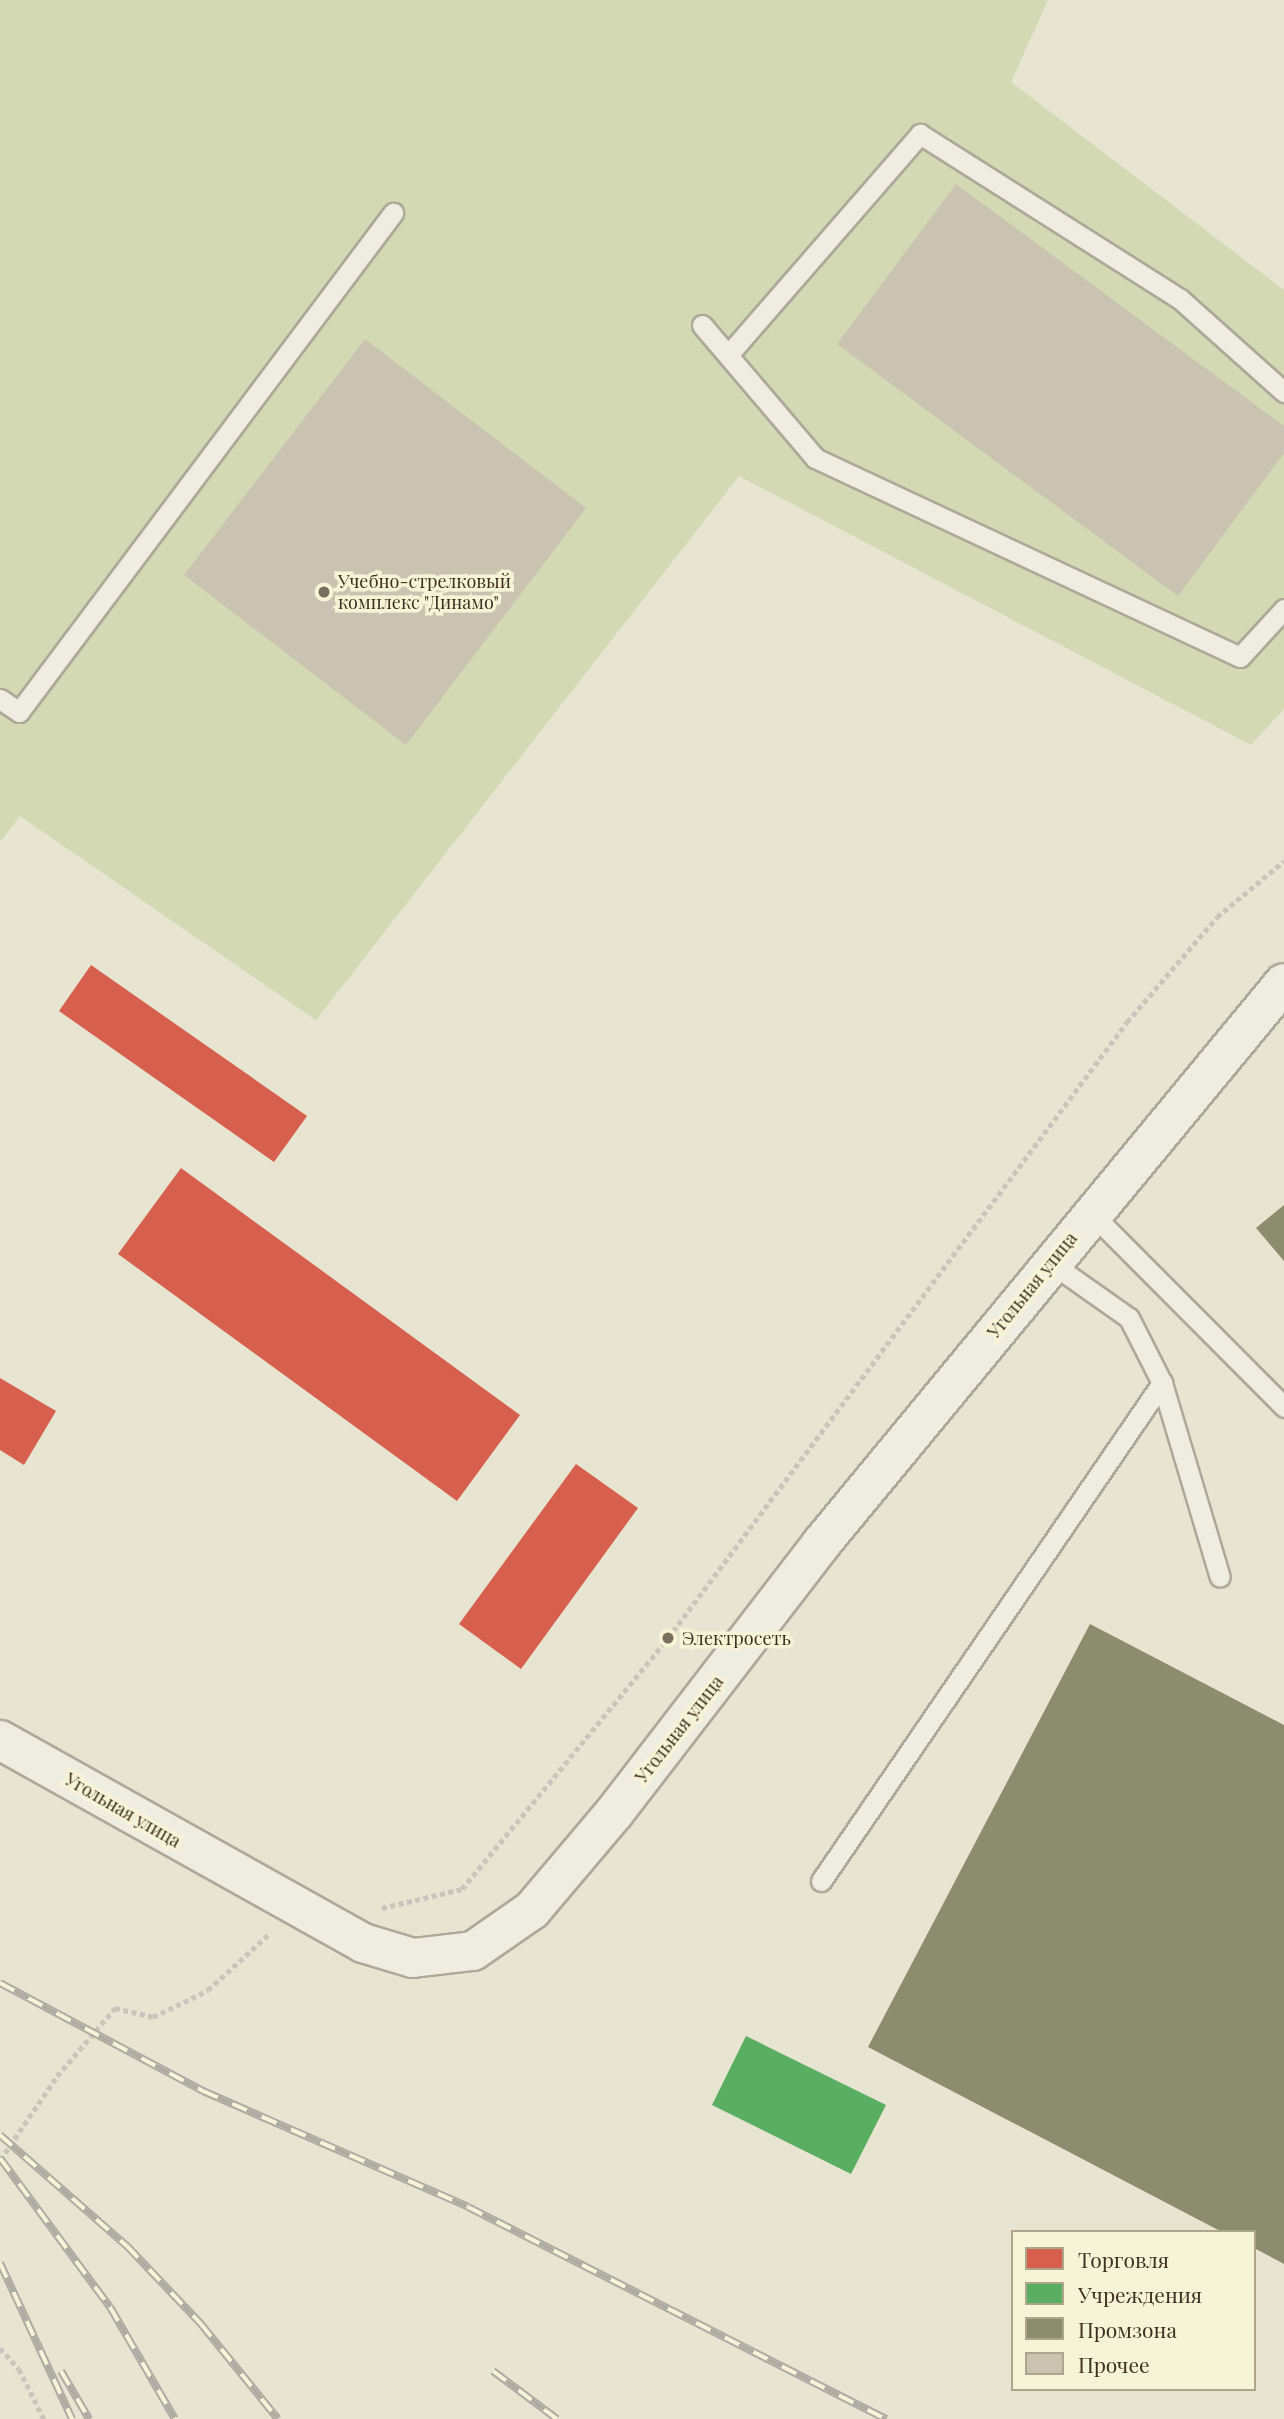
<!DOCTYPE html>
<html>
<head>
<meta charset="utf-8">
<style>
  body { margin:0 }
  #map { position:relative; width:1284px; height:2419px; overflow:hidden; background:#e7e4d1; font-family:"Playfair Display",serif }
  div>[style] { position:absolute }
  [style*='--x'] { left:calc(var(--x)*1px); top:calc(var(--y)*1px); width:calc(var(--w)*1px); rotate:calc(var(--a)*1deg) }
  .green>* { inset:0; background:#d2d9b3 }
  .shops>* { inset:0; background:#d6604d }
  .public>* { inset:0; background:#5aae61 }
  .industry>* { inset:0; background:#8c8c6e }
  .building>* { inset:0; background:#cbc3b1 }
  .path>* { height:4.5px; margin-top:-2.25px; transform-origin:0; background:repeating-linear-gradient(90deg,#c8c5b9 0 5px,transparent 0 8.5px) }
  .roads { filter:drop-shadow(2px 0 #ada999) drop-shadow(-2px 0 #ada999) drop-shadow(0 2px #ada999) drop-shadow(0 -2px #ada999) }
  .service>* { height:19px; margin:-9.5px; padding:0 9.5px; transform-origin:9.5px; border-radius:9.5px; background:#efede2 }
  .tertiary>* { height:38px; margin:-19px; padding:0 19px; transform-origin:19px; border-radius:19px; background:#efede2 }
  .rail>* { height:8px; margin-top:-4px; transform-origin:0; background:repeating-linear-gradient(90deg,#f7f3d7 0 16px,#aeaca2 0 32px); box-sizing:border-box; border-block:2px solid #aeaca2 }
  .dots>* { width:19px; height:19px; translate:-50% -50%; box-sizing:border-box; border:4px solid #f7f3d7; border-radius:50% }
  span { translate:-50% -50%; white-space:nowrap; text-align:center; line-height:1.15; -webkit-text-stroke:7px #f7f3d7; paint-order:stroke }
  .poi-label { font-size:18px; color:#3d321f }
  .left { translate:0 -50%; text-align:left }
  .street-label { font-size:18px; color:#3d321f }
  .legend { position:absolute; left:1011px; top:2230px; width:245px; height:161px; box-sizing:border-box; background:#f7f3d7; border:2px solid #ada68d; margin:0; padding:9px 12px; list-style:none; font-size:21px; color:#3d321f }
  .legend li { display:flex; align-items:center; gap:14px; height:35px }
  .legend b { width:35px; border:2px solid #ada68d }
</style>
</head>
<body>
<div id="map">
  <div class="green">
    <i style="clip-path:polygon(0 0,1048px 0,1011px 82px,1284px 290px,1284px 709px,1251px 745px,739px 476px,316px 1020px,20px 816px,0 842px)"></i>
  </div>
  <div class="shops">
    <i style="clip-path:polygon(91px 965px,307px 1116px,274px 1162px,59px 1011px)"></i>
    <i style="clip-path:polygon(181px 1168px,520px 1415px,457px 1501px,118px 1254px)"></i>
    <i style="clip-path:polygon(0 1378px,56px 1411px,24px 1465px,0 1450px)"></i>
    <i style="clip-path:polygon(576px 1464px,638px 1508px,521px 1669px,459px 1624px)"></i>
  </div>
  <div class="public">
    <i style="clip-path:polygon(746px 2036px,886px 2105px,851px 2174px,712px 2105px)"></i>
  </div>
  <div class="industry">
    <i style="clip-path:polygon(1284px 1205px,1284px 1261px,1256px 1228px)"></i>
    <i style="clip-path:polygon(1090px 1624px,1284px 1725px,1284px 2264px,1254px 2248px,1254px 2232px,1222px 2232px,868px 2047px)"></i>
  </div>
  <div class="building">
    <i style="clip-path:polygon(956px 184px,1284px 426px,1284px 453px,1178px 596px,837px 344px)"></i>
    <i style="clip-path:polygon(365px 339px,586px 508px,406px 745px,184px 575px)"></i>
  </div>
  <div class="path">
    <i style="--x:382;--y:1908;--w:82;--a:-13.4"></i>
    <i style="--x:462;--y:1889;--w:325;--a:-50.6"></i>
    <i style="--x:668;--y:1638;--w:768;--a:-53.31"></i>
    <i style="--x:1127;--y:1022;--w:138;--a:-49.4"></i>
    <i style="--x:1217;--y:917;--w:87;--a:-39.9"></i>
    <i style="--x:0;--y:2160;--w:102;--a:-55.8"></i>
    <i style="--x:57;--y:2076;--w:89;--a:-49.5"></i>
    <i style="--x:115;--y:2008;--w:39;--a:13"></i>
    <i style="--x:153;--y:2017;--w:61;--a:-26.1"></i>
    <i style="--x:208;--y:1990;--w:81;--a:-42.5"></i>
    <i style="--x:0;--y:2348;--w:28;--a:48"></i>
    <i style="--x:19;--y:2369;--w:56;--a:63.4"></i>
  </div>
  <div class="roads">
    <div class="service">
      <i style="--x:702;--y:325;--w:175;--a:49.6"></i>
      <i style="--x:815;--y:458;--w:469;--a:25.1"></i>
      <i style="--x:1240;--y:657;--w:65;--a:-47.5"></i>
      <i style="--x:728;--y:355;--w:293;--a:-49"></i>
      <i style="--x:920;--y:134;--w:308;--a:32.4"></i>
      <i style="--x:1180;--y:299;--w:140;--a:41.8"></i>
      <i style="--x:0;--y:699;--w:23;--a:34"></i>
      <i style="--x:19;--y:712;--w:624;--a:-53.15"></i>
      <i style="--x:1091;--y:1213;--w:274;--a:45.1"></i>
      <i style="--x:1162;--y:1383;--w:202;--a:73.4"></i>
      <i style="--x:821;--y:1881;--w:604;--a:-55.6"></i>
      <i style="--x:1162;--y:1383;--w:73;--a:-116.9"></i>
      <i style="--x:1129;--y:1318;--w:95;--a:-144.8"></i>
    </div>
    <div class="tertiary">
      <i style="--x:0;--y:1740;--w:416;--a:29.2"></i>
      <i style="--x:363;--y:1943;--w:52;--a:16.7"></i>
      <i style="--x:413;--y:1958;--w:60;--a:-6.7"></i>
      <i style="--x:473;--y:1951;--w:72;--a:-34.8"></i>
      <i style="--x:532;--y:1910;--w:127;--a:-49.8"></i>
      <i style="--x:614;--y:1813;--w:339;--a:-52.4"></i>
      <i style="--x:821;--y:1544;--w:727;--a:-50.47"></i>
    </div>
  </div>
  <div class="rail">
    <i style="--x:0;--y:1983;--w:230;--a:28"></i>
    <i style="--x:203;--y:2091;--w:289;--a:23.6"></i>
    <i style="--x:468;--y:2207;--w:469;--a:26.9"></i>
    <i style="--x:0;--y:2135;--w:169;--a:41.2"></i>
    <i style="--x:127;--y:2246;--w:108;--a:46.5"></i>
    <i style="--x:201;--y:2324;--w:122;--a:51"></i>
    <i style="--x:0;--y:2158;--w:185;--a:53.6"></i>
    <i style="--x:110;--y:2307;--w:129;--a:59.9"></i>
    <i style="--x:0;--y:2263;--w:172;--a:65.2"></i>
    <i style="--x:61;--y:2371;--w:56;--a:59.7"></i>
    <i style="--x:493;--y:2371;--w:80;--a:36.9"></i>
  </div>
  <div class="dots">
    <i style="left:324px;top:592px;background:#78705d"></i>
    <i style="left:668px;top:1638px;background:#78705d"></i>
  </div>
  <div class="poi-label">
    <span class="left" style="left:338px;top:592px">Учебно-стрелковый<br>комплекс "Динамо"</span>
    <span class="left" style="left:682px;top:1638px">Электросеть</span>
  </div>
  <div class="street-label">
    <span style="left:1032px;top:1285px;rotate:-51deg">Угольная улица</span>
    <span style="left:679px;top:1729px;rotate:-52deg">Угольная улица</span>
    <span style="left:123px;top:1810px;rotate:30deg">Угольная улица</span>
  </div>
  <ul class="legend">
  <li><b style="height:19px;background:#d6604d"></b>Торговля</li>
  <li><b style="height:19px;background:#5aae61"></b>Учреждения</li>
  <li><b style="height:19px;background:#8c8c6e"></b>Промзона</li>
  <li><b style="height:19px;background:#cbc3b1"></b>Прочее</li>
  </ul>
</div>
</body>
</html>
